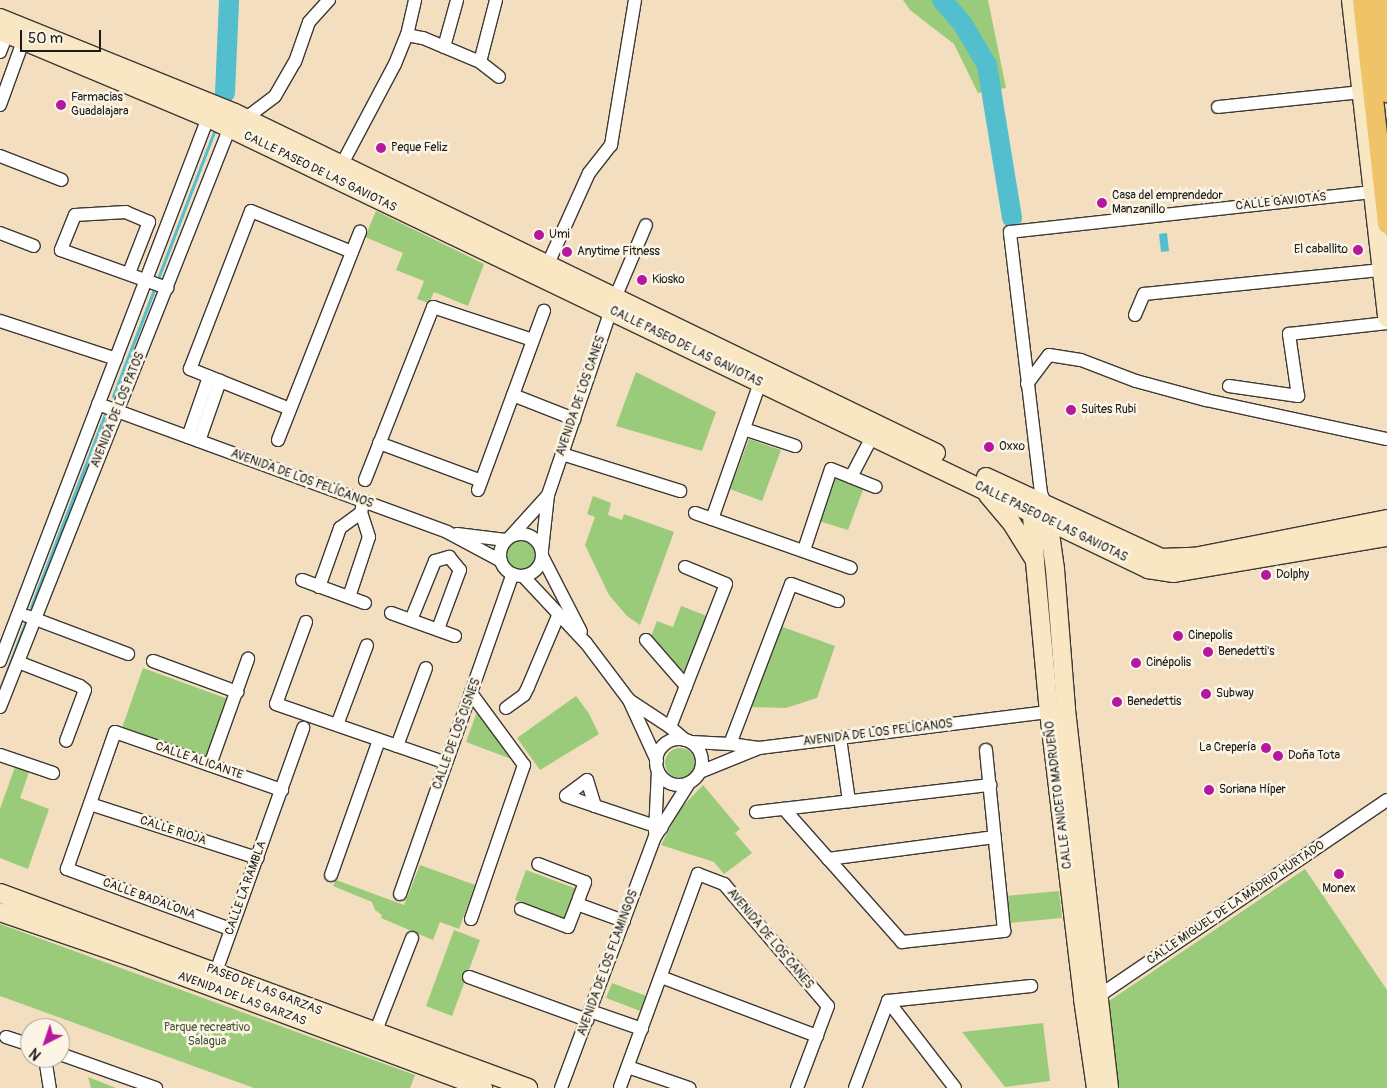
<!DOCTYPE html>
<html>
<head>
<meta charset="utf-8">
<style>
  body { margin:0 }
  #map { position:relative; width:1387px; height:1088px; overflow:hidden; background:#f3dec0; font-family:Pangolin,sans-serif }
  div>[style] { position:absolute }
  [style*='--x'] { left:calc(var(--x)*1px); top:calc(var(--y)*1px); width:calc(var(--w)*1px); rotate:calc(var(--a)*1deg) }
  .green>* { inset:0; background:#99cb7a }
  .round { border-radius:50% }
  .water>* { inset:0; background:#53becd }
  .stream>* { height:3px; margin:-1.5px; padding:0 1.5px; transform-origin:1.5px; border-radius:1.5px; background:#53becd }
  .river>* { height:20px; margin:-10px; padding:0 10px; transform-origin:10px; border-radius:10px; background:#53becd }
  .roads { filter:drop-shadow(1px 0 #3c3935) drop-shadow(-1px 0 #3c3935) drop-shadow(0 1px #3c3935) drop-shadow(0 -1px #3c3935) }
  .street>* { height:12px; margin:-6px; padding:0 6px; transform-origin:6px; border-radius:6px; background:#fff }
  .street>.ring { margin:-6px; padding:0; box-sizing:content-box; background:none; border:12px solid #fff; border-radius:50% }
  .secondary>* { height:18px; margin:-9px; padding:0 9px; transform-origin:9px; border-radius:9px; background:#f9e7c3 }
  .primary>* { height:19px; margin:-9.5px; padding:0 9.5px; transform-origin:9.5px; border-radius:9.5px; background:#f1c369 }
  .dots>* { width:14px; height:14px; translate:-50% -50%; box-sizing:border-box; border:2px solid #fcf5e5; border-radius:50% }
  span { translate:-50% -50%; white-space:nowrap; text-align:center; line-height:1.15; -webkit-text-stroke:5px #fcf5e5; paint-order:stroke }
  .poi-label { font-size:12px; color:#1c1c1c }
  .left { translate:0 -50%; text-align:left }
  .right { translate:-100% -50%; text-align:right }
  .street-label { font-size:12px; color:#1c1c1c }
  .park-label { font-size:12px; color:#48593d }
  .north { position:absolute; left:20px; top:1018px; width:50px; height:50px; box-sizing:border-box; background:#fcf5e5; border:1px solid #a29e95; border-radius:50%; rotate:221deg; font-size:14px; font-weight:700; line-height:20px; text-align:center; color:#1c1c1c }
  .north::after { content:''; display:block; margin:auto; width:18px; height:22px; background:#b5179e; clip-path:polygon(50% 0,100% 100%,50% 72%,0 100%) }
  .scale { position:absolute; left:20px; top:30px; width:81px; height:22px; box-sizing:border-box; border:2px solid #1c1c1c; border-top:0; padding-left:6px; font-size:15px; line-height:18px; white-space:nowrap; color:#1c1c1c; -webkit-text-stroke:4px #fcf5e5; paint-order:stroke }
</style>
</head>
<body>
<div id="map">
  <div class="green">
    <i style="clip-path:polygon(903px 0,988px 0,1006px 88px,978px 93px,954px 44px,910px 10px)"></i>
    <i style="clip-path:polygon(376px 211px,484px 264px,468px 306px,434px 292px,429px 303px,417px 299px,424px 281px,396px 270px,403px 253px,365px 237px)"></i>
    <i style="clip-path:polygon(636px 372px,716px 412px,702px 451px,616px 426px)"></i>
    <i style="clip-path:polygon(749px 439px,781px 450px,762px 501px,730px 489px)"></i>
    <i style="clip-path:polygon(835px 475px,864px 487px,848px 530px,819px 521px)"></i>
    <i style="clip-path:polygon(593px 496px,611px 503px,608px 515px,622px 520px,624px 514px,674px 532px,640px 625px,627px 616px,609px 595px,585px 545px,595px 517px,587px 514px)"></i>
    <i class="round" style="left:507px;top:540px;width:30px;height:30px"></i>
    <i style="clip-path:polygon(681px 606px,707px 616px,684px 676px,650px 639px,657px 621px,673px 627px)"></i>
    <i style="clip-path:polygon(780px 626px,835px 646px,817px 698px,786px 708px,750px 707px)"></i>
    <i style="clip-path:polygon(143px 668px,228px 699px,207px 759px,122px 728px)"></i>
    <i style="clip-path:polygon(576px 696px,588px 712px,599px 734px,540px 770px,517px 738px)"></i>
    <i style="clip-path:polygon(478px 709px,517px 761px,466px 742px)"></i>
    <i class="round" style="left:665px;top:748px;width:30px;height:30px"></i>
    <i style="clip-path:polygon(15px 767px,29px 772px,20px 798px,49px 809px,28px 869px,0 858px,0 809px)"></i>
    <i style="clip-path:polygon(703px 785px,740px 829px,735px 833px,752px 853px,724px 874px,714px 862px,661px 845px,680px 809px)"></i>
    <i style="clip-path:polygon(420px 865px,475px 885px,459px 929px,440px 922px,433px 940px,381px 918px,382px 915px,375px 910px,372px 902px,333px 886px,336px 880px,404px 905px)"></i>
    <i style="clip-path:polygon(1305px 869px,1387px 990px,1387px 1088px,1115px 1088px,1106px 1003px)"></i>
    <i style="clip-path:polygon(526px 870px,577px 889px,566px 919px,515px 900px)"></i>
    <i style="clip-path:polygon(1059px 891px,1062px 918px,1009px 923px,1006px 896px)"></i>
    <i style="clip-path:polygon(0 924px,415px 1075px,410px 1088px,254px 1088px,0 996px)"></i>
    <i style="clip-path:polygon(454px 930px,480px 940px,452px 1016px,426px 1006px)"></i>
    <i style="clip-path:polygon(612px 983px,649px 997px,643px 1012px,606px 998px)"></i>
    <i style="clip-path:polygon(1043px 1023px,1050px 1081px,1005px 1087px,962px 1032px)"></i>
    <i style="clip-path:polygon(88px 1077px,116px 1088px,91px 1088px)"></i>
  </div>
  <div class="water">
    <i style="clip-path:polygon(1167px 233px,1169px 251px,1161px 252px,1159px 234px)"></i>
  </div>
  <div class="stream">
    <i style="--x:223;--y:100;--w:7;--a:-74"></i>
    <i style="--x:157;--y:281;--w:163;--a:-69.1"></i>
    <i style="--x:113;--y:396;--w:117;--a:-68.9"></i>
    <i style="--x:31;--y:607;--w:209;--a:-69"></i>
    <i style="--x:0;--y:689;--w:70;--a:-69"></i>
  </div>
  <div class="river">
    <i style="--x:942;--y:0;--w:30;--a:49"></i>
    <i style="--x:962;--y:23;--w:49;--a:59.2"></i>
    <i style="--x:987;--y:65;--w:155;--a:80.7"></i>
    <i style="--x:225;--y:93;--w:93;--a:-87.5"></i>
  </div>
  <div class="roads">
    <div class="street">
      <i style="--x:407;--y:35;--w:16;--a:11"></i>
      <i style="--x:423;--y:38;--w:62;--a:22.8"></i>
      <i style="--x:480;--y:62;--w:24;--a:38"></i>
      <i style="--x:444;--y:47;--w:49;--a:-74.5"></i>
      <i style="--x:0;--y:52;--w:26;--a:-69"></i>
      <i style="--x:480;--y:62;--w:64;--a:-75.5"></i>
      <i style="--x:0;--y:105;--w:77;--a:-70.1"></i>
      <i style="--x:1218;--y:107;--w:143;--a:-6"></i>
      <i style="--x:246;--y:118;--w:36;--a:-37"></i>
      <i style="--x:275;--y:96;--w:39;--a:-60"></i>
      <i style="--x:295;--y:62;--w:42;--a:-70.7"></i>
      <i style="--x:309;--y:22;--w:30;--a:-48"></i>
      <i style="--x:0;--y:156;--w:66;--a:21.2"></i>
      <i style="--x:342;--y:164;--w:113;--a:-62.1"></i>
      <i style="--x:395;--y:64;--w:31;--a:-68"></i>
      <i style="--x:407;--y:35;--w:36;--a:-77"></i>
      <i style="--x:0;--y:233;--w:36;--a:21"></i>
      <i style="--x:547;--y:266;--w:102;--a:-65.7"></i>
      <i style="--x:589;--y:173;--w:36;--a:-52"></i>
      <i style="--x:611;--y:145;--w:147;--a:-80.6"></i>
      <i style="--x:129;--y:273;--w:55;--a:-68.6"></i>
      <i style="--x:149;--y:222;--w:25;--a:-157"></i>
      <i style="--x:126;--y:212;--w:51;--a:176.6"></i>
      <i style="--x:75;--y:215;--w:38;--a:112"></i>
      <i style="--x:61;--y:250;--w:113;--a:19.7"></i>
      <i style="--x:1135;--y:315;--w:23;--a:-67"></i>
      <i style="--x:1144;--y:294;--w:239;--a:-5.8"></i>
      <i style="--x:0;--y:321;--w:122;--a:18.1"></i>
      <i style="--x:1027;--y:384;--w:36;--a:-53"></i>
      <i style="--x:1049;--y:355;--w:32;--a:9"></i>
      <i style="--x:1081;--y:360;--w:59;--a:20.9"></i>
      <i style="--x:1136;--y:381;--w:73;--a:15.2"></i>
      <i style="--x:1206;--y:400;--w:185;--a:12.2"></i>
      <i style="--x:1229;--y:386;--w:70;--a:8.2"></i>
      <i style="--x:1298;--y:396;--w:63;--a:-98.3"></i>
      <i style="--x:1289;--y:334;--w:99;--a:-6.4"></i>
      <i style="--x:513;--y:395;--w:66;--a:21.5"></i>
      <i style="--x:98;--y:404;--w:372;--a:20.1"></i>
      <i style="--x:447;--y:532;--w:61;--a:28.2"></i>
      <i style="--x:290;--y:409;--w:108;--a:-158.2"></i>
      <i style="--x:190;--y:369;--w:169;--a:-68.9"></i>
      <i style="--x:251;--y:211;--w:109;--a:22.1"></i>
      <i style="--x:744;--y:429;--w:54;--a:18.4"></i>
      <i style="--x:188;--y:437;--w:64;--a:-70.7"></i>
      <i style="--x:278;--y:440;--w:224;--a:-68.5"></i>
      <i style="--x:199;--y:441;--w:64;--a:-70.7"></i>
      <i style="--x:379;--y:443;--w:109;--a:20.4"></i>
      <i style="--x:562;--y:454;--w:124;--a:17.4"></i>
      <i style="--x:851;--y:477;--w:52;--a:-62.4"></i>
      <i style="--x:365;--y:480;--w:186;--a:-68.5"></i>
      <i style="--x:433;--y:307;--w:105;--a:18.3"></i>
      <i style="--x:478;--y:490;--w:191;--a:-69.8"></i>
      <i style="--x:1046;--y:505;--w:13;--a:-113"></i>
      <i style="--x:1041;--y:493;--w:263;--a:-96.8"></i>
      <i style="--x:1010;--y:232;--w:365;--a:-6.3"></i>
      <i style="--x:695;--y:513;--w:165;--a:19.4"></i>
      <i style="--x:712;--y:519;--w:144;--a:-70.6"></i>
      <i style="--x:457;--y:534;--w:49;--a:7"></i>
      <i class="ring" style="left:500px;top:534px;width:30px;height:30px"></i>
      <i style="--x:511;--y:536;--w:55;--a:-47.9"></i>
      <i style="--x:542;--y:550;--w:55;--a:-83.8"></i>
      <i style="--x:548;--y:495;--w:208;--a:-71.2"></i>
      <i style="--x:615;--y:298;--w:79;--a:-67"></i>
      <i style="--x:804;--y:550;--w:85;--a:-71.6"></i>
      <i style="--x:831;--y:469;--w:48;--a:21.8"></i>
      <i style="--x:542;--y:556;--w:85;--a:62.8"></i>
      <i style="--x:685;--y:567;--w:44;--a:22.5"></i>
      <i style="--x:726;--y:584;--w:110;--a:111.4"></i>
      <i style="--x:523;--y:576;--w:92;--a:46.8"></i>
      <i style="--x:586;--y:643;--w:71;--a:53"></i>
      <i style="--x:629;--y:700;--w:49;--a:33.4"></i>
      <i style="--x:670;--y:727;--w:20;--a:41"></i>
      <i style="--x:302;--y:580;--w:67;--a:20.1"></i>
      <i style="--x:319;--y:587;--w:63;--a:-70.4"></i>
      <i style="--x:340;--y:528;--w:26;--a:-36"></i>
      <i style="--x:349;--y:597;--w:63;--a:-71.6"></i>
      <i style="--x:369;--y:537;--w:25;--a:-108"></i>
      <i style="--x:361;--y:513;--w:11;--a:-80"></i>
      <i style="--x:391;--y:613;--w:68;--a:19.8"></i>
      <i style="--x:27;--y:616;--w:108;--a:20.6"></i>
      <i style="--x:411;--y:620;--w:64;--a:-67.9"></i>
      <i style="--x:435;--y:561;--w:15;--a:-16"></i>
      <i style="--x:306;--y:622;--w:87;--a:110.1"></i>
      <i style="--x:276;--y:704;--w:180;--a:19.1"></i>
      <i style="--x:438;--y:629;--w:63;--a:-69.6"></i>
      <i style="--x:460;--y:570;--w:17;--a:-130"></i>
      <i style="--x:646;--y:640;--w:61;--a:49"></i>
      <i style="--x:686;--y:686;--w:44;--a:111.3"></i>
      <i style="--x:0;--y:661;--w:590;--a:-69.05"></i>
      <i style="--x:153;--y:661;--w:90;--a:20.3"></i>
      <i style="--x:18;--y:662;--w:66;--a:21.2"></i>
      <i style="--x:80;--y:686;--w:6;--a:39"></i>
      <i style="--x:85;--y:690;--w:54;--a:110.4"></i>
      <i style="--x:629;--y:700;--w:67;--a:65.3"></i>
      <i style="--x:0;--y:707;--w:629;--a:-68.37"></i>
      <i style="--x:506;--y:708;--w:22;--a:-36"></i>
      <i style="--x:524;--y:695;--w:9;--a:-63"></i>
      <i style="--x:528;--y:687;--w:77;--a:-67.1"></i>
      <i style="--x:337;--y:725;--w:85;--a:-69.4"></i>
      <i style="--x:840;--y:738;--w:64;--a:81.9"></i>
      <i class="ring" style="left:656px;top:739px;width:34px;height:34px"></i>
      <i style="--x:691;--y:742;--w:39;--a:3"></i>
      <i style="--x:730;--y:744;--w:29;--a:8"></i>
      <i style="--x:759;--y:748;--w:299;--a:-7.1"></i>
      <i style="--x:730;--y:744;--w:171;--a:-69.1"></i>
      <i style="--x:791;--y:584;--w:50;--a:19.9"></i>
      <i style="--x:397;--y:746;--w:83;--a:-69.6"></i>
      <i style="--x:0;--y:755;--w:56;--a:18.8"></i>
      <i style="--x:210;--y:765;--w:113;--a:-70.3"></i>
      <i style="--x:700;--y:772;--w:64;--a:-22.1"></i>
      <i style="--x:90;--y:804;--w:176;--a:17.9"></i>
      <i style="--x:595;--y:806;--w:27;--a:-107"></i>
      <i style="--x:587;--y:780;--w:26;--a:143"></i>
      <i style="--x:566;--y:796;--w:31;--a:19"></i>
      <i style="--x:595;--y:806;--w:70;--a:18.4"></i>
      <i style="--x:784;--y:809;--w:178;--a:48.4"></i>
      <i style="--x:902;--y:942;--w:103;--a:-6.2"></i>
      <i style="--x:1004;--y:931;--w:182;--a:-95.7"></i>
      <i style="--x:756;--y:812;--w:236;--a:-6.6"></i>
      <i style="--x:655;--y:832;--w:61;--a:-87.2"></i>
      <i style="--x:828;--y:859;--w:168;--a:-7.5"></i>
      <i style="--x:331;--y:875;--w:143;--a:-70.4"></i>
      <i style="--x:400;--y:894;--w:339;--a:-70.6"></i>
      <i style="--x:577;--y:904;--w:50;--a:19.9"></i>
      <i style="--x:521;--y:909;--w:50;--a:21"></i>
      <i style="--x:568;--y:927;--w:31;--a:-69"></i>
      <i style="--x:579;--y:898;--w:17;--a:-69"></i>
      <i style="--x:585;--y:882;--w:50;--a:-159"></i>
      <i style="--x:471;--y:919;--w:163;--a:-71"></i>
      <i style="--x:524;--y:765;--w:89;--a:-126.4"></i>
      <i style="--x:230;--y:929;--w:174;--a:-159.8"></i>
      <i style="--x:67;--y:869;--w:145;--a:-70.7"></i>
      <i style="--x:115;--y:732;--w:177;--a:19.2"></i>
      <i style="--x:469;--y:977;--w:126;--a:20"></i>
      <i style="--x:661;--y:977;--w:167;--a:20.7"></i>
      <i style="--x:213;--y:980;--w:268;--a:-70.3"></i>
      <i style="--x:1092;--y:997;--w:8;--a:-14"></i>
      <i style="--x:1100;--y:995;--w:347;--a:-34.2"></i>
      <i style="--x:590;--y:1011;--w:55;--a:19.1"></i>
      <i style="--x:375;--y:1033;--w:102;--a:-68.7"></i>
      <i style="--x:6;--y:1037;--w:25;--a:18"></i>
      <i style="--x:60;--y:1054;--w:102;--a:19.5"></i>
      <i style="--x:45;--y:1058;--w:30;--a:81"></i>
      <i style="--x:628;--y:1067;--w:65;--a:19"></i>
      <i style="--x:620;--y:1087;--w:227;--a:-69.9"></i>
      <i style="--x:698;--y:874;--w:28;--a:21"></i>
      <i style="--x:724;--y:884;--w:160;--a:49.6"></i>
      <i style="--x:828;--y:1006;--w:88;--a:110.7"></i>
      <i style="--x:561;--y:1088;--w:268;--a:-69.5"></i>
      <i style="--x:655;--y:837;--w:64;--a:-57.8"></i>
      <i style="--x:855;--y:1088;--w:93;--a:-69.2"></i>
      <i style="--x:955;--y:1088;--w:110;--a:-127.6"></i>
      <i style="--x:888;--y:1001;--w:144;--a:-6"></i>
    </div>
    <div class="secondary">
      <i style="--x:1351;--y:0;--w:320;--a:83.5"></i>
      <i style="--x:0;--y:18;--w:253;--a:22"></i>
      <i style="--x:235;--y:113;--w:779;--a:25.87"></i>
      <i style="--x:0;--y:31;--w:225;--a:22.7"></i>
      <i style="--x:208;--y:118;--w:1043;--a:25.63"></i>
      <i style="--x:1148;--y:569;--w:26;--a:9"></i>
      <i style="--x:1174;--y:573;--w:216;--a:-9.6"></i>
      <i style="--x:986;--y:477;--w:193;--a:24.8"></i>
      <i style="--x:1161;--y:558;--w:33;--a:-2"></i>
      <i style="--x:1194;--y:557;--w:197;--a:-11.1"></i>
      <i style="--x:988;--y:495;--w:35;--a:50"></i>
      <i style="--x:1011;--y:522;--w:44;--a:58.1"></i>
      <i style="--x:1034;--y:504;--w:10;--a:101"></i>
      <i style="--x:1032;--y:514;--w:48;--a:86.4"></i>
      <i style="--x:1035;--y:562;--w:151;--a:84.7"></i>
      <i style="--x:1049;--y:712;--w:289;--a:83.2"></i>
      <i style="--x:1083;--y:999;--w:90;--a:81.7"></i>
      <i style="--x:1047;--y:512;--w:58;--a:82"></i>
      <i style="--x:1055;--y:569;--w:141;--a:85.5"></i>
      <i style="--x:1066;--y:710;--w:380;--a:83.5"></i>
      <i style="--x:0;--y:893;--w:563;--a:20.27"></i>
      <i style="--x:0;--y:912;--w:150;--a:19"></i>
      <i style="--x:142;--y:961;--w:364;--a:20.4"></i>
    </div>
    <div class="primary">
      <i style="--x:1362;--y:0;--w:225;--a:83.6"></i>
      <i style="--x:1377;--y:0;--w:93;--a:83.8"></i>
    </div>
  </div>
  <div class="dots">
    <i style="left:61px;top:105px;background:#b5179e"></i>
    <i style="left:381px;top:148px;background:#b5179e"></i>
    <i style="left:1102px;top:203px;background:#b5179e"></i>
    <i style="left:539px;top:235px;background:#b5179e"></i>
    <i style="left:1358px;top:250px;background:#b5179e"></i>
    <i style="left:567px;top:252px;background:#b5179e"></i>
    <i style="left:642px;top:280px;background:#b5179e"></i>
    <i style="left:1071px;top:410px;background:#b5179e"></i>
    <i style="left:989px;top:447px;background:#b5179e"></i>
    <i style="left:1266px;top:575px;background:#b5179e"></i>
    <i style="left:1178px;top:636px;background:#b5179e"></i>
    <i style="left:1208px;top:652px;background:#b5179e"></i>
    <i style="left:1136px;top:663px;background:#b5179e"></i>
    <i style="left:1206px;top:694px;background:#b5179e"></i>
    <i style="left:1117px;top:702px;background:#b5179e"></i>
    <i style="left:1266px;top:748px;background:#b5179e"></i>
    <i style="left:1278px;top:756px;background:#b5179e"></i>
    <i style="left:1209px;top:790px;background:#b5179e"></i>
    <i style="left:1339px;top:874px;background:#b5179e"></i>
  </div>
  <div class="poi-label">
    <span class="left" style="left:71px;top:105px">Farmacias<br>Guadalajara</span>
    <span class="left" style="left:391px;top:148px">Peque Feliz</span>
    <span class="left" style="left:1112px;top:203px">Casa del emprendedor<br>Manzanillo</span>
    <span class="left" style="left:549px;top:235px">Umi</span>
    <span class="right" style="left:1348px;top:250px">El caballito</span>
    <span class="left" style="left:577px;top:252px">Anytime Fitness</span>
    <span class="left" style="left:652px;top:280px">Kiosko</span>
    <span class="left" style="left:1081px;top:410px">Suites Rubi</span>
    <span class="left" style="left:999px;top:447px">Oxxo</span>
    <span class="left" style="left:1276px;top:575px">Dolphy</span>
    <span class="left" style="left:1188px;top:636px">Cinepolis</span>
    <span class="left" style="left:1218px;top:652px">Benedetti's</span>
    <span class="left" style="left:1146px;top:663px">Cinépolis</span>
    <span class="left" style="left:1216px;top:694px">Subway</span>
    <span class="left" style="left:1127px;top:702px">Benedettis</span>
    <span class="right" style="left:1256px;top:748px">La Crepería</span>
    <span class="left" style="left:1288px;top:756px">Doña Tota</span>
    <span class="left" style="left:1219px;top:790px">Soriana Híper</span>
    <span style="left:1339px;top:889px">Monex</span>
  </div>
  <div class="street-label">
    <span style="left:320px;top:172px;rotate:26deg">CALLE PASEO DE LAS GAVIOTAS</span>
    <span style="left:1281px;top:202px;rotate:-6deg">CALLE GAVIOTAS</span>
    <span style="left:686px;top:347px;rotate:26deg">CALLE PASEO DE LAS GAVIOTAS</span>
    <span style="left:581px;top:396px;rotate:-71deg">AVENIDA DE LOS CANES</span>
    <span style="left:118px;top:410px;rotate:-68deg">AVENIDA DE LOS PATOS</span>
    <span style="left:302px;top:479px;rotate:20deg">AVENIDA DE LOS PELÍCANOS</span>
    <span style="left:1051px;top:522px;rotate:26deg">CALLE PASEO DE LAS GAVIOTAS</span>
    <span style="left:878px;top:733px;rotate:-7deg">AVENIDA DE LOS PELÍCANOS</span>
    <span style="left:457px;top:734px;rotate:-70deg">CALLE DE LOS CISNES</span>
    <span style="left:199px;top:761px;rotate:19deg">CALLE ALICANTE</span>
    <span style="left:1059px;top:795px;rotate:-97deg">CALLE ANICETO MADRUEÑO</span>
    <span style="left:173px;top:831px;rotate:18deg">CALLE RIOJA</span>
    <span style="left:246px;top:888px;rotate:-70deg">CALLE LA RAMBLA</span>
    <span style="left:149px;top:899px;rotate:20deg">CALLE BADALONA</span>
    <span style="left:1236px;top:903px;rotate:-34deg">CALLE MIGUEL DE LA MADRID HURTADO</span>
    <span style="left:770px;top:939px;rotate:50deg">AVENIDA DE LOS CANES</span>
    <span style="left:608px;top:963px;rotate:-70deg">AVENIDA DE LOS FLAMINGOS</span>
    <span style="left:264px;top:990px;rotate:21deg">PASEO DE LAS GARZAS</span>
    <span style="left:242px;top:999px;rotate:20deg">AVENIDA DE LAS GARZAS</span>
  </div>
  <div class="park-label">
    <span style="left:207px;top:1035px">Parque recreativo<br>Salagua</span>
  </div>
  <div class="north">N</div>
  <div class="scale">50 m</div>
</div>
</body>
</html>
